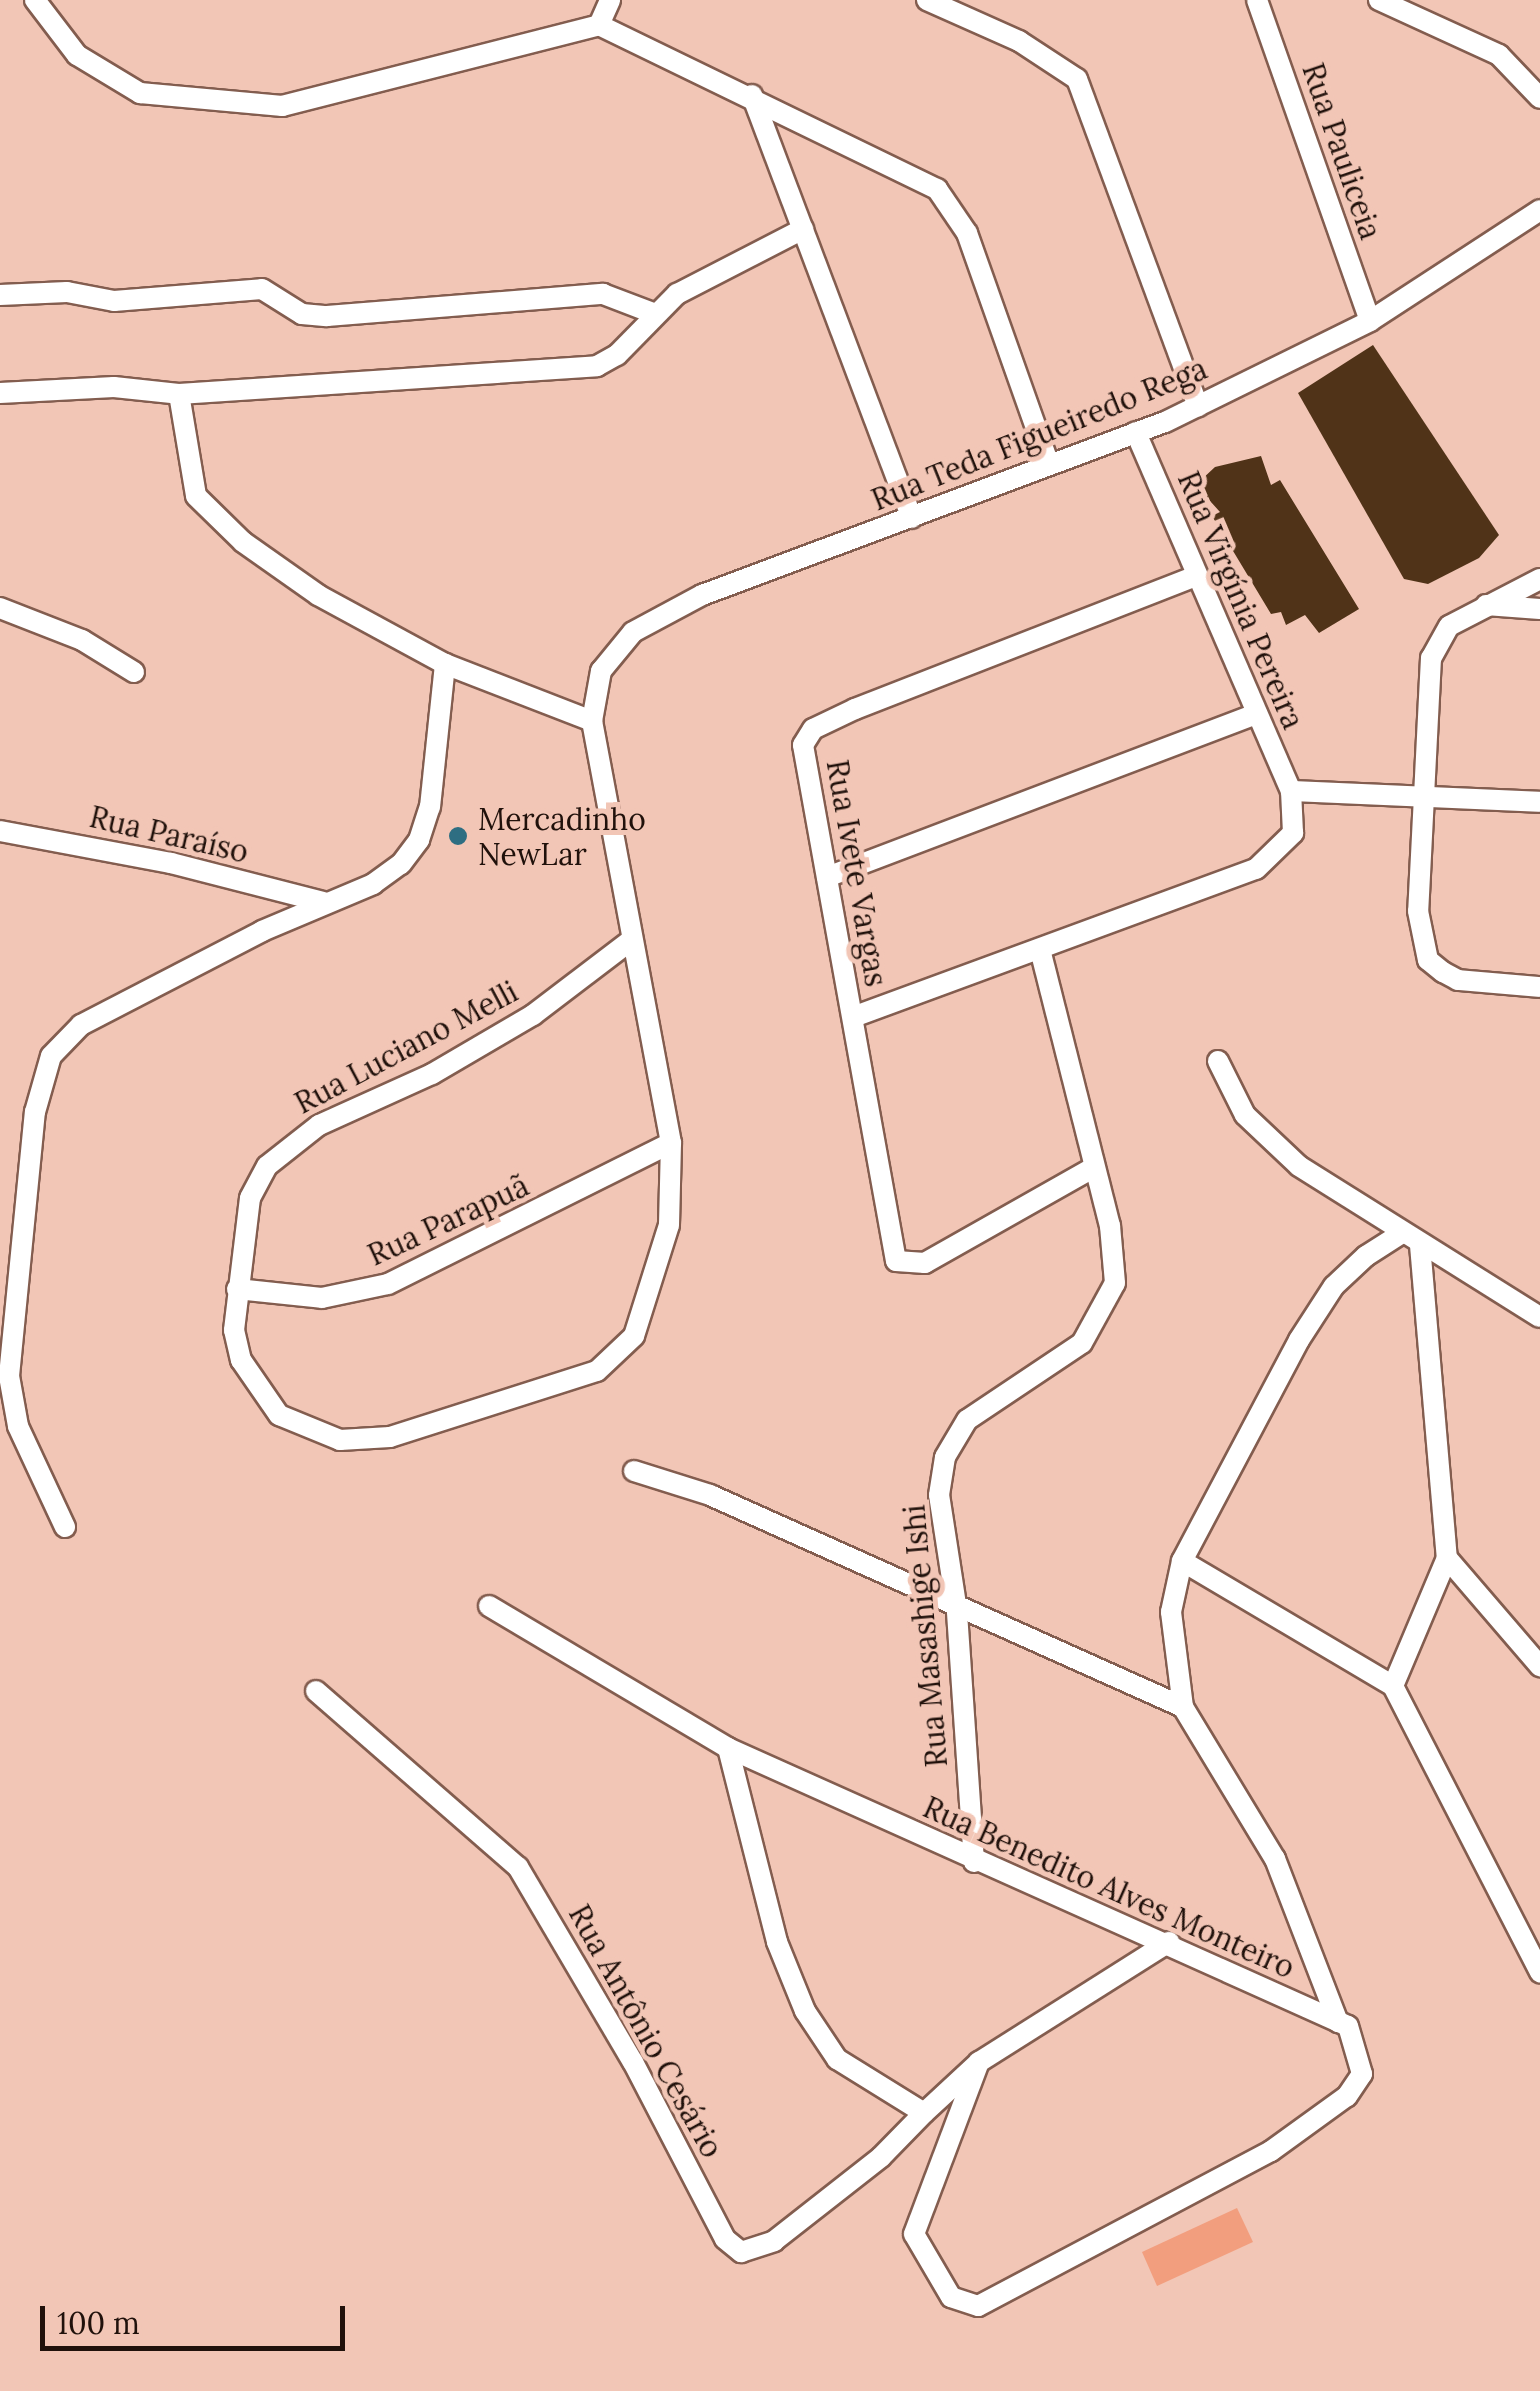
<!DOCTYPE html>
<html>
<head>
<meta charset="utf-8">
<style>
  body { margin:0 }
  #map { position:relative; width:1540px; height:2391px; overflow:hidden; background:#f2c6b6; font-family:Lora,serif }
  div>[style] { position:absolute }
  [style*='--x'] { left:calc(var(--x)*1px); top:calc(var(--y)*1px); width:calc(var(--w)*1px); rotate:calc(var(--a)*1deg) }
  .green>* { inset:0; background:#f29e7e }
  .building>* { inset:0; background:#503318 }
  .roads { filter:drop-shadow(2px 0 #835d4f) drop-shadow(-2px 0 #835d4f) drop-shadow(0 2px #835d4f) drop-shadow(0 -2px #835d4f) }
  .minor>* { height:20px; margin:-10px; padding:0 10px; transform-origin:10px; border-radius:10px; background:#fff }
  .dots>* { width:28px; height:28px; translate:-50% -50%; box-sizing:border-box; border:5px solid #f2c6b6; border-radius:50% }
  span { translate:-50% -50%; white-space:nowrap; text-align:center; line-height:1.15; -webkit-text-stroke:10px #f2c6b6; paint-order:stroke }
  .street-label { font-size:30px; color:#20110b }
  .poi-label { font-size:30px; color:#20110b }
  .left { translate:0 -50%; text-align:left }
  .scale { position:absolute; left:40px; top:2306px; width:305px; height:45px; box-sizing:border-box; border:5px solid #20110b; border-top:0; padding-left:12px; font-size:30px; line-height:35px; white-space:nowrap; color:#20110b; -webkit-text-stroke:8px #f2c6b6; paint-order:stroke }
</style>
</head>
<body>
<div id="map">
  <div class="green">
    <i style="clip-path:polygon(1237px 2208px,1253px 2242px,1157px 2286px,1142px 2252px)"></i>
  </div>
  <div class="building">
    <i style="clip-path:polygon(1373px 345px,1499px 535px,1479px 558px,1428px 584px,1404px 579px,1298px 393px)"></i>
    <i style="clip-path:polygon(1261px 456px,1271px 485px,1280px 480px,1359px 609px,1319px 633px,1305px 615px,1286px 625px,1281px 612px,1271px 614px,1212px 516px,1220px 512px,1201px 491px,1200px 481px,1215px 467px)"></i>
  </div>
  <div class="roads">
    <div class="minor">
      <i style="--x:35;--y:0;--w:69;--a:52.6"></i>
      <i style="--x:77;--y:55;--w:74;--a:31.1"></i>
      <i style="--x:140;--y:93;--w:143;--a:5.2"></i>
      <i style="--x:282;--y:106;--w:327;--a:-14.3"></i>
      <i style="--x:927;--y:0;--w:101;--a:24"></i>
      <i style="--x:1019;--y:41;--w:69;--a:33.2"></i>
      <i style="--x:1077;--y:79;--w:349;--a:69.7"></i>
      <i style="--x:1257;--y:0;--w:340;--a:70.6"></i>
      <i style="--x:1379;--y:0;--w:132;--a:24.6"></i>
      <i style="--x:1499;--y:55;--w:59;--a:46.4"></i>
      <i style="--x:599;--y:25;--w:376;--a:25.9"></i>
      <i style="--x:937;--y:189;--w:53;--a:55.7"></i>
      <i style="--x:967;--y:233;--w:246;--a:70.5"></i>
      <i style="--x:599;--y:25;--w:27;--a:-66"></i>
      <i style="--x:752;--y:95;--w:452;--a:69.3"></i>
      <i style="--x:0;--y:295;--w:67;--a:-2.6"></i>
      <i style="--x:67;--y:292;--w:48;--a:10.8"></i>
      <i style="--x:114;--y:301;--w:148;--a:-4.6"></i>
      <i style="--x:262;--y:289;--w:47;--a:32"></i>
      <i style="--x:302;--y:314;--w:25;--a:5"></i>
      <i style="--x:327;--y:316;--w:277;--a:-4.6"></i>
      <i style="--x:603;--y:294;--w:53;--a:20.8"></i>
      <i style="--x:0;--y:393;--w:114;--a:-3"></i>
      <i style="--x:114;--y:387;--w:65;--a:6.1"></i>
      <i style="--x:179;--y:394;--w:419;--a:-3.8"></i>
      <i style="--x:597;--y:366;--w:23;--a:-29"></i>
      <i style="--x:617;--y:355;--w:86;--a:-45.5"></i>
      <i style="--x:677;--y:294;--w:142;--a:-27.3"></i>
      <i style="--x:179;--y:394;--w:103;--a:80.5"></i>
      <i style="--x:196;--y:496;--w:66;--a:44.4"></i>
      <i style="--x:243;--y:542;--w:92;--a:35.2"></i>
      <i style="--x:318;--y:595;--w:145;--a:28.5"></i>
      <i style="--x:445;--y:664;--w:158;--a:21.2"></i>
      <i style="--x:1540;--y:579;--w:102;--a:152.7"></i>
      <i style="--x:1449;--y:626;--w:37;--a:119"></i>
      <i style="--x:1431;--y:658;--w:253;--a:92.9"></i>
      <i style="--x:1418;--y:911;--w:50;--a:78.5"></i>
      <i style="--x:1428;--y:960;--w:19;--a:39"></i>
      <i style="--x:1443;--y:972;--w:17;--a:28"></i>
      <i style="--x:1458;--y:980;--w:82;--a:4.9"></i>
      <i style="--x:1486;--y:605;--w:54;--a:4.2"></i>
      <i style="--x:0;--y:608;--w:88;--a:21.3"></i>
      <i style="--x:82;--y:640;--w:61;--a:31.6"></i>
      <i style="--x:1291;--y:791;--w:249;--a:2.5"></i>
      <i style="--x:0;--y:831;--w:174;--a:10.6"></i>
      <i style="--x:171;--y:863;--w:157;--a:14.4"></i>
      <i style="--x:827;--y:877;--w:460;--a:-20.8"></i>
      <i style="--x:630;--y:941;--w:122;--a:142.7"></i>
      <i style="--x:533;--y:1015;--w:117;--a:149.7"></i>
      <i style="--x:432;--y:1074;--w:124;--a:155.7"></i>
      <i style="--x:319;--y:1125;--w:66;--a:141.7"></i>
      <i style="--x:267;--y:1166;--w:36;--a:118"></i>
      <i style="--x:250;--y:1198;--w:133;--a:96.9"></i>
      <i style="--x:234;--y:1330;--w:31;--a:77"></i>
      <i style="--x:241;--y:1360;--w:67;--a:55.4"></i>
      <i style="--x:279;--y:1415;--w:66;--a:22.3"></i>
      <i style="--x:340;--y:1440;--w:50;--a:-3.4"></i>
      <i style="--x:390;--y:1437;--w:217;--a:-17.7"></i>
      <i style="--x:597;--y:1371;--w:51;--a:-43.4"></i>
      <i style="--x:634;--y:1336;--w:116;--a:-72.5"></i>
      <i style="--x:669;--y:1225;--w:82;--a:-88.6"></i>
      <i style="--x:671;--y:1143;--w:429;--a:-100.6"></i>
      <i style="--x:592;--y:721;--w:51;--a:-79.8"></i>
      <i style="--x:601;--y:671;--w:50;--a:-50.6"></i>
      <i style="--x:633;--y:632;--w:78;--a:-28.2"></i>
      <i style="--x:702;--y:595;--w:494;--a:-20.5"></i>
      <i style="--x:1165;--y:422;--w:229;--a:-26.2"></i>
      <i style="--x:1370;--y:321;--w:203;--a:-33.1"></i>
      <i style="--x:853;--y:1017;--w:429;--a:-20.2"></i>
      <i style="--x:1256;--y:869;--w:52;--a:-44.2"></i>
      <i style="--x:1293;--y:833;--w:42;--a:-92.7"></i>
      <i style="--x:1291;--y:791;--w:391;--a:-113.4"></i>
      <i style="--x:1218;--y:1061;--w:60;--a:63.4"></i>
      <i style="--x:1245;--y:1115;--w:74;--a:43.4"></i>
      <i style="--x:1299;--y:1166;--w:284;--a:32.1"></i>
      <i style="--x:1091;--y:1169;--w:191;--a:150.5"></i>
      <i style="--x:925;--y:1263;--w:29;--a:-176"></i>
      <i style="--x:896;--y:1261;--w:524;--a:-100.22"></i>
      <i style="--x:803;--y:745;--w:19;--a:-58"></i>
      <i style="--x:813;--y:729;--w:47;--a:-25.5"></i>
      <i style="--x:855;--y:709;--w:367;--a:-21.3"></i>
      <i style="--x:1420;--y:1245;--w:314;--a:85.1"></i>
      <i style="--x:1447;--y:1558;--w:143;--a:49.3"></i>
      <i style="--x:237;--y:1289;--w:85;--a:6"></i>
      <i style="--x:322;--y:1298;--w:67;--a:-12"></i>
      <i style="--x:388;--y:1284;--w:316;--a:-26.5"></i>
      <i style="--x:634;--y:1471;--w:80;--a:17.5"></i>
      <i style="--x:710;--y:1495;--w:518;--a:24.14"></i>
      <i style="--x:65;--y:1527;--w:111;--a:-115"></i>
      <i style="--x:18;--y:1426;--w:51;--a:-100.2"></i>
      <i style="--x:9;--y:1376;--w:265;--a:-84.4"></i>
      <i style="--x:35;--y:1112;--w:58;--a:-74.1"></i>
      <i style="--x:51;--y:1056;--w:43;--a:-45.9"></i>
      <i style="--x:81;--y:1025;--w:204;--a:-27.4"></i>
      <i style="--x:262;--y:931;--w:121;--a:-22.9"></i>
      <i style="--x:373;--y:884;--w:34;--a:-36"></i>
      <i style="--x:401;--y:864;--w:30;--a:-53"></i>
      <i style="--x:419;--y:840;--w:35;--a:-72"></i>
      <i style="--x:430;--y:807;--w:144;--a:-84"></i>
      <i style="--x:1447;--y:1558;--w:139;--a:112.9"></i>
      <i style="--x:1393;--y:1686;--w:322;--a:62.8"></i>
      <i style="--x:1182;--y:1561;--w:245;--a:30.6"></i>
      <i style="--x:489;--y:1606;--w:278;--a:30.7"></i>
      <i style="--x:728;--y:1748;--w:679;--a:24.15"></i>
      <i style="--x:1348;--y:2026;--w:50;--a:73.7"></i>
      <i style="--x:1362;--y:2074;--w:27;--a:124"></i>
      <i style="--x:1347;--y:2096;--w:94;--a:144.1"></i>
      <i style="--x:1271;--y:2151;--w:331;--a:152.1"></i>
      <i style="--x:978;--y:2306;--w:28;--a:-162"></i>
      <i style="--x:951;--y:2297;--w:73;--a:-120.4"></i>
      <i style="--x:914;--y:2234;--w:184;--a:-69.3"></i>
      <i style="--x:316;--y:1691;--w:268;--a:41.1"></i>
      <i style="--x:518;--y:1867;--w:226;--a:59.5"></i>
      <i style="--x:633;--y:2062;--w:199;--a:62.5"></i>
      <i style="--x:725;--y:2239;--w:21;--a:39"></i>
      <i style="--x:741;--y:2252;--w:35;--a:-18"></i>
      <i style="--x:774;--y:2241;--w:136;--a:-38.1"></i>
      <i style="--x:881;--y:2157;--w:62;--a:-45.7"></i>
      <i style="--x:728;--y:1748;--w:200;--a:75.8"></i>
      <i style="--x:777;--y:1942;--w:74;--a:67.9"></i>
      <i style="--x:805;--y:2011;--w:58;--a:56.3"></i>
      <i style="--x:837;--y:2059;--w:102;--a:31.8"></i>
      <i style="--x:924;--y:2113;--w:75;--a:-42.8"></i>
      <i style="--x:979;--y:2062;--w:225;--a:-32.3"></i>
      <i style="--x:974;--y:1862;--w:252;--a:-93.9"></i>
      <i style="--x:957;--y:1611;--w:117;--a:-98.8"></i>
      <i style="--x:939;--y:1495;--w:38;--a:-81"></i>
      <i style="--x:945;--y:1457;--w:43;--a:-59.3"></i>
      <i style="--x:967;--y:1420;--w:138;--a:-33.8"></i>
      <i style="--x:1082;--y:1343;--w:68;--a:-61.2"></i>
      <i style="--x:1115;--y:1283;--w:57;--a:-95"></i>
      <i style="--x:1110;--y:1226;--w:285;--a:-104.2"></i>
      <i style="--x:1338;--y:2022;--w:175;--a:-111.1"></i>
      <i style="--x:1275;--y:1859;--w:178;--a:-121.2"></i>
      <i style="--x:1183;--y:1707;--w:96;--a:-97.2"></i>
      <i style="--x:1171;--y:1612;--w:52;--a:-77.8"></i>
      <i style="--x:1182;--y:1561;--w:250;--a:-62.1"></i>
      <i style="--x:1299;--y:1340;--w:64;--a:-57.1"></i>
      <i style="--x:1334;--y:1286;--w:44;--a:-43.2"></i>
      <i style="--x:1366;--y:1256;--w:43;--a:-32.6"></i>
    </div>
  </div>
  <div class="dots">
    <i style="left:458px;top:836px;background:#2e6e82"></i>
  </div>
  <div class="street-label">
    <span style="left:1342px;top:151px;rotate:71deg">Rua Pauliceia</span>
    <span style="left:1039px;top:434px;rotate:-22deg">Rua Teda Figueiredo Rega</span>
    <span style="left:1241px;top:600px;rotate:67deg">Rua Virgínia Pereira</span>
    <span style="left:169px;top:834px;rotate:13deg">Rua Paraíso</span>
    <span style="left:857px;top:873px;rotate:80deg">Rua Ivete Vargas</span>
    <span style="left:406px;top:1047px;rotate:-28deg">Rua Luciano Melli</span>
    <span style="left:448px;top:1220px;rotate:-25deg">Rua Parapuã</span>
    <span style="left:925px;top:1636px;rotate:-95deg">Rua Masashige Ishi</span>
    <span style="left:1109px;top:1887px;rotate:24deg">Rua Benedito Alves Monteiro</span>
    <span style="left:646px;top:2031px;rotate:61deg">Rua Antônio Cesário</span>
  </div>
  <div class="poi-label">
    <span class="left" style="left:478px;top:836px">Mercadinho<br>NewLar</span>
  </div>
  <div class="scale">100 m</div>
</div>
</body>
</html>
